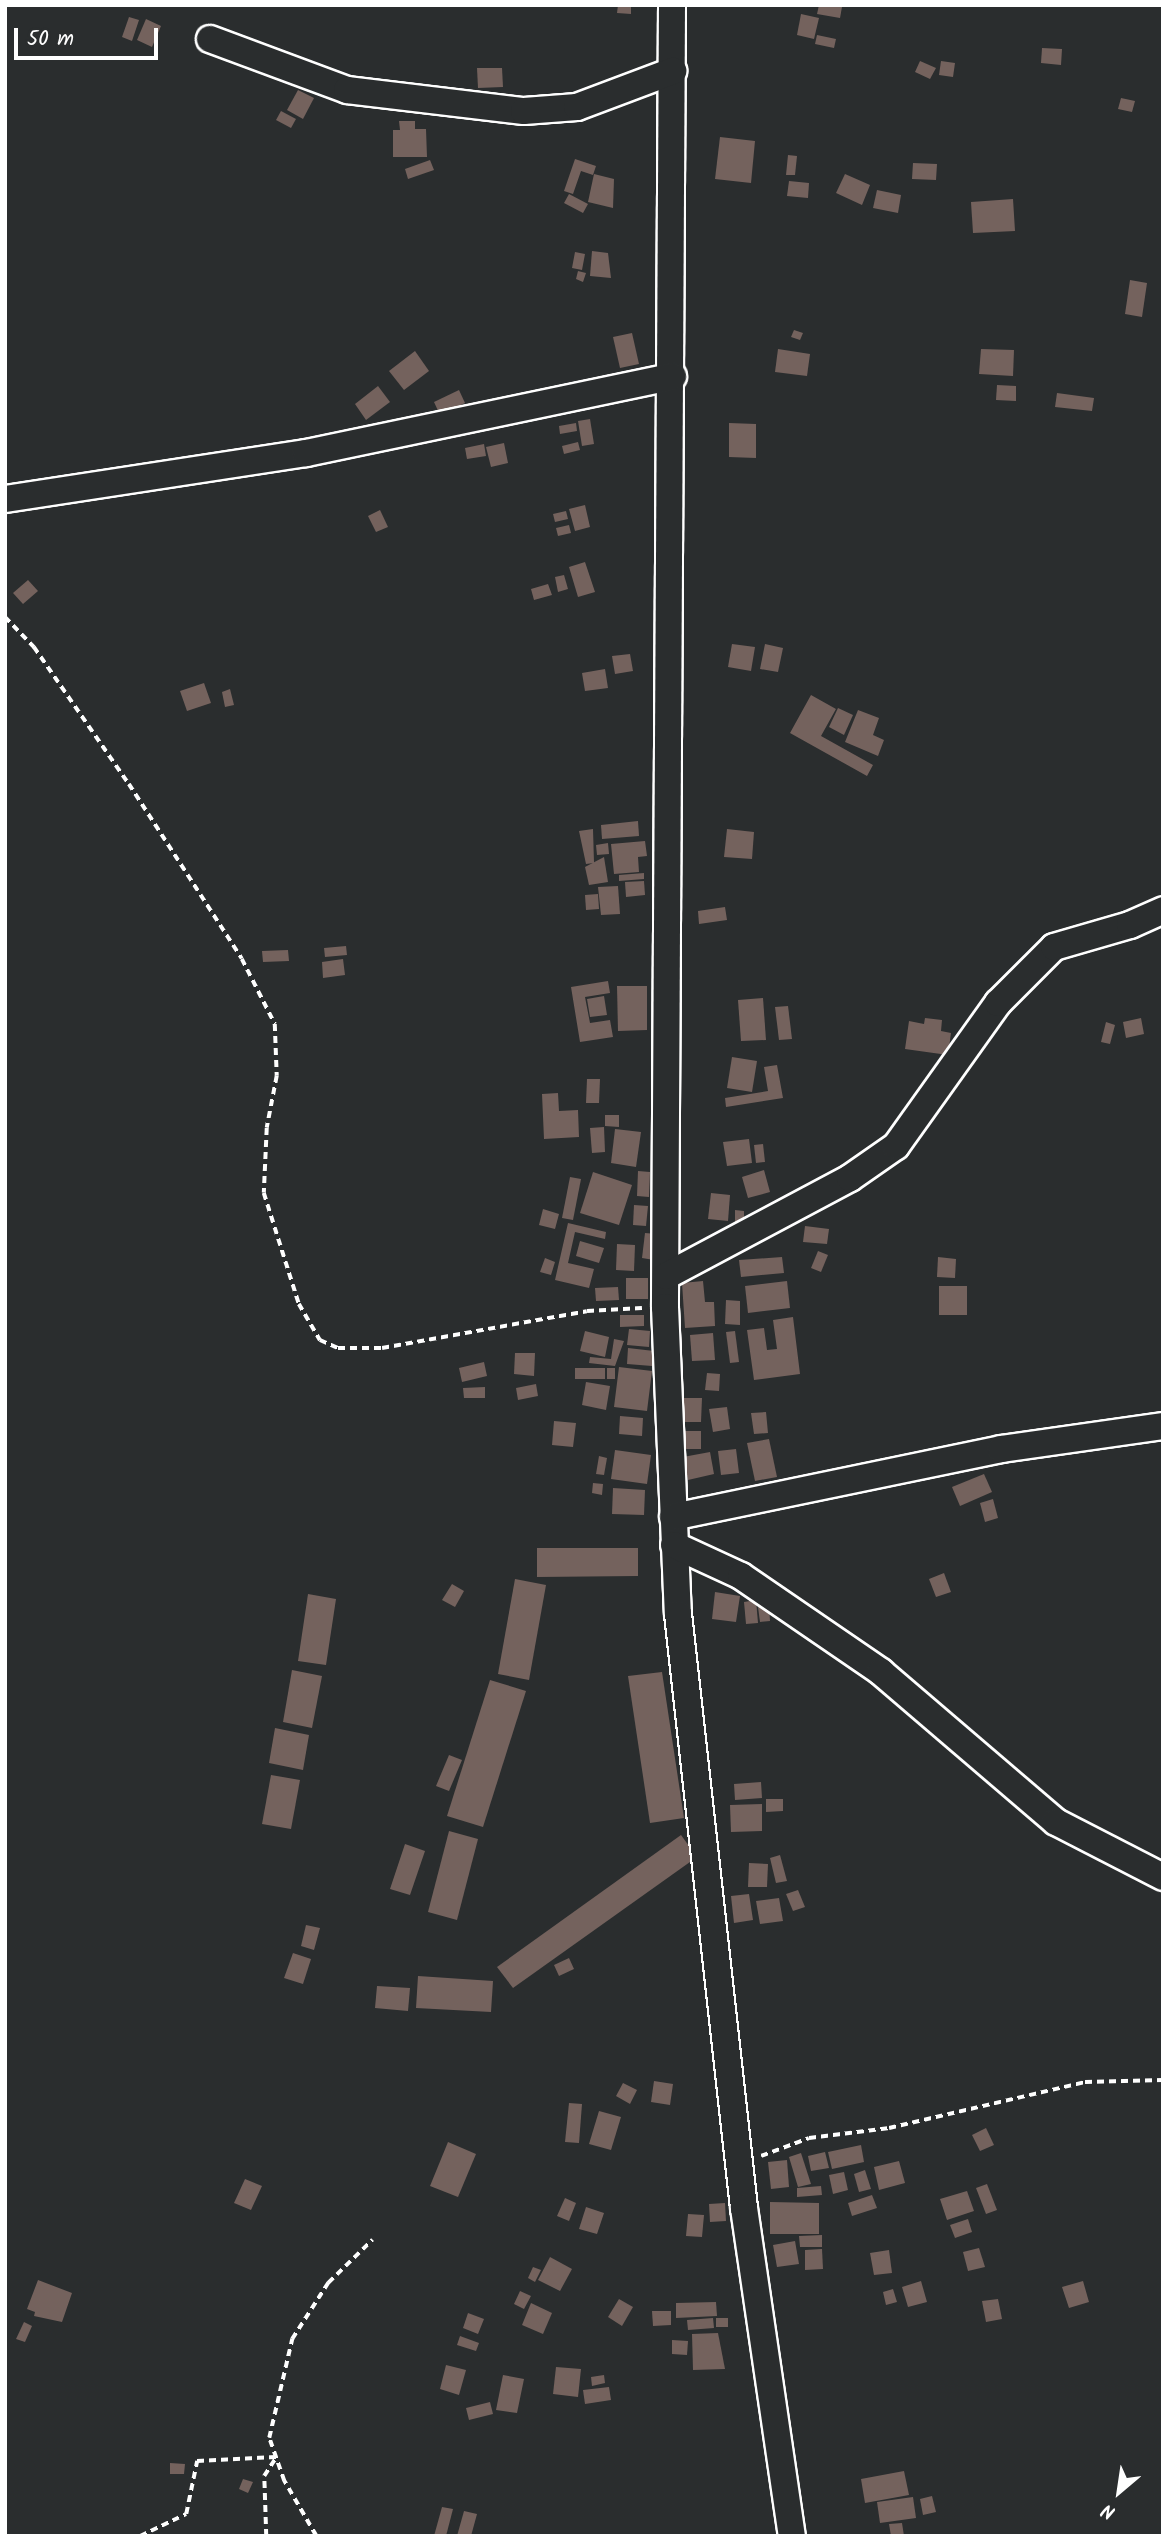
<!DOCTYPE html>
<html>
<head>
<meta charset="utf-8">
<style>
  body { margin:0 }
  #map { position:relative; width:1168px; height:2541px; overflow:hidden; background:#2a2d2e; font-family:Kalam,sans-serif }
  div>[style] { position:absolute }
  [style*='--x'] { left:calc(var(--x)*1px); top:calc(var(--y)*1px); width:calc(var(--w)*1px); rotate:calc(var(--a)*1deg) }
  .building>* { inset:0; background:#74625d }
  .path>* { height:3.5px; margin-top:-1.75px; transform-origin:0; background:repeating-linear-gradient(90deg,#fff 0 7px,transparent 0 12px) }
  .roads { filter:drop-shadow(2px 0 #fff) drop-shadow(-2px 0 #fff) drop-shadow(0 2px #fff) drop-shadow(0 -2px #fff) }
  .minor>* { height:26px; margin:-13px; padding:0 13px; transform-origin:13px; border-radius:13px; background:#2a2d2e }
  span { translate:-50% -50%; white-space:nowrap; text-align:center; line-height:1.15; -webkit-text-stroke:5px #2a2d2e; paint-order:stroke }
  .frame { position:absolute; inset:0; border:7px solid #fff; pointer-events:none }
  .north { position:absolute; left:1084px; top:2457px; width:70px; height:70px; -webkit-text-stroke:5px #2a2d2e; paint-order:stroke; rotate:209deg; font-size:19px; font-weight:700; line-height:28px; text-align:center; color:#fff }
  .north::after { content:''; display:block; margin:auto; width:24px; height:32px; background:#fff; clip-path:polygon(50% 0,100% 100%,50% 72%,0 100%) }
  .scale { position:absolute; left:14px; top:28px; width:144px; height:32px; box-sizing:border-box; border:4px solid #fff; border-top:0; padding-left:9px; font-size:21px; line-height:24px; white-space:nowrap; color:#fff; -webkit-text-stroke:5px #2a2d2e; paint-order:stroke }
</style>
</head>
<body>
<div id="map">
  <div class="building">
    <i style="clip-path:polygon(618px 5px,631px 5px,631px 14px,617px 13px)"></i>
    <i style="clip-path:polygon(819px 5px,842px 7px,840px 18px,817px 14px)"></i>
    <i style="clip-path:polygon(801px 14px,819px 18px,814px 39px,797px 35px)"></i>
    <i style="clip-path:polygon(129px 17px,139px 20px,132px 41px,122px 37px)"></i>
    <i style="clip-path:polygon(146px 19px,161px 26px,152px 47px,137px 40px)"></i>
    <i style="clip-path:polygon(817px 35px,836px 39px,834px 48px,815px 44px)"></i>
    <i style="clip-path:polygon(1042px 48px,1062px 49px,1061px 65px,1041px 63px)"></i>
    <i style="clip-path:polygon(920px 61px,936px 68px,930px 79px,915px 72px)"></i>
    <i style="clip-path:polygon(941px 61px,955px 63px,953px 77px,939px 75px)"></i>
    <i style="clip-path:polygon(477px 68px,502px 68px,503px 87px,478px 88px)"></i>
    <i style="clip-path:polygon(298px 90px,314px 98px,303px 119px,287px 110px)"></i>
    <i style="clip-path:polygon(1121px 98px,1135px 101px,1132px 112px,1118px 109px)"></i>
    <i style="clip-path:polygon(281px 111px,296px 119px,291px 128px,276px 120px)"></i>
    <i style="clip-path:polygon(399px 121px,415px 121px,415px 129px,426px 129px,427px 157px,393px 157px,393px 130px,400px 130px)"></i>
    <i style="clip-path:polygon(720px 137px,755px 141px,751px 183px,715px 179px)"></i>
    <i style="clip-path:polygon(788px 155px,797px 156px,795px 175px,786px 175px)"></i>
    <i style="clip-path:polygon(575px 159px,596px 166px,593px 175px,581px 171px,573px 194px,564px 191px)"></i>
    <i style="clip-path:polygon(430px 160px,434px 170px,408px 179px,405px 169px)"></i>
    <i style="clip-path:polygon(913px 163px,937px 164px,936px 180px,912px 179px)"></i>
    <i style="clip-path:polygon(594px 174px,614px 179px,613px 208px,588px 202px)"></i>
    <i style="clip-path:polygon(845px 174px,870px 185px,862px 205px,836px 193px)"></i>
    <i style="clip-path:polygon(789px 181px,809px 183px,808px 198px,787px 196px)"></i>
    <i style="clip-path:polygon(877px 190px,901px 195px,898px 213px,873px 208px)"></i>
    <i style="clip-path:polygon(569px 194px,588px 204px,583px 213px,564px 203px)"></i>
    <i style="clip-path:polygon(1013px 199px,1015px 231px,973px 233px,971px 202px)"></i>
    <i style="clip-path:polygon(592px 251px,608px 253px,611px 278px,590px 276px)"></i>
    <i style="clip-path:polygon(575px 252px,585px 254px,582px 270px,572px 268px)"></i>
    <i style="clip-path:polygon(578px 271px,586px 273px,583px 282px,576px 279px)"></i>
    <i style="clip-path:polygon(1130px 280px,1147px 283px,1142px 317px,1125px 314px)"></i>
    <i style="clip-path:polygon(794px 330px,803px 333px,800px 340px,791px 337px)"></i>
    <i style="clip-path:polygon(632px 333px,639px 364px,620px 368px,613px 337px)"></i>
    <i style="clip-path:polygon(778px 349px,810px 354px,807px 376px,775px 372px)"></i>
    <i style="clip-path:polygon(981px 349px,1014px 350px,1013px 376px,979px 374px)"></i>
    <i style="clip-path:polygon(415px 351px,429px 371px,404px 390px,389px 371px)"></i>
    <i style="clip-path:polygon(997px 385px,1016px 386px,1016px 401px,996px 400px)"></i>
    <i style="clip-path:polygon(378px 386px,390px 402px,366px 420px,355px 404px)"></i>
    <i style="clip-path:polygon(459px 390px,465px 403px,440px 415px,434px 402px)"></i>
    <i style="clip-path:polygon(1057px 393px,1094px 398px,1092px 411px,1055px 407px)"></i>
    <i style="clip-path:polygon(590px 419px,594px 444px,582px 446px,578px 421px)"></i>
    <i style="clip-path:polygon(576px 423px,577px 431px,560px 434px,559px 426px)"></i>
    <i style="clip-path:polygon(729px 423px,756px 424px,756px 458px,729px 457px)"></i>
    <i style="clip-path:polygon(578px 442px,580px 450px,564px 454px,562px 446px)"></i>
    <i style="clip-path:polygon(504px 443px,508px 463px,491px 467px,486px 447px)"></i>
    <i style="clip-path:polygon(484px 444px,486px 456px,467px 459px,465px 448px)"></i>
    <i style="clip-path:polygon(585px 505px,590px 527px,575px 531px,569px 509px)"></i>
    <i style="clip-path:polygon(380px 510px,388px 527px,376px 532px,368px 516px)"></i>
    <i style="clip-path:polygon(566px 511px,568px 519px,555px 522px,553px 514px)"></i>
    <i style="clip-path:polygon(569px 525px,571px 533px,558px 536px,556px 528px)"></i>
    <i style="clip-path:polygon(585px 562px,595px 592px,578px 597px,569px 567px)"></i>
    <i style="clip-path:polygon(564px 575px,568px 589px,558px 592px,555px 577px)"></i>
    <i style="clip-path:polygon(28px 580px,38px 591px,23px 604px,13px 593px)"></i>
    <i style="clip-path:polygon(548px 584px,552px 595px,534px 600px,531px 589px)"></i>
    <i style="clip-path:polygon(732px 644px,755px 647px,751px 671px,728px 667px)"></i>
    <i style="clip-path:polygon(765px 644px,783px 648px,778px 672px,760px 669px)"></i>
    <i style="clip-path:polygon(630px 654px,633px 671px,615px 674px,612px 656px)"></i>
    <i style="clip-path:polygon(605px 669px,608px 688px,585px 691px,582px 673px)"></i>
    <i style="clip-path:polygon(204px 683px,211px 703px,187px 711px,180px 691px)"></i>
    <i style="clip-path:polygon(230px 689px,234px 705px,225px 707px,222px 692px)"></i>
    <i style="clip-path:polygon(811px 695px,836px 709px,821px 736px,873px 765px,867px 776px,790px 733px)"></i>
    <i style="clip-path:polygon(838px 708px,853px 715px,844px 735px,829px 727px)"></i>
    <i style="clip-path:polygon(858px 710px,879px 718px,873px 735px,884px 740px,878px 756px,845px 742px)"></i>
    <i style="clip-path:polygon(638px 821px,639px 836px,602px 839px,601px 825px)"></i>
    <i style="clip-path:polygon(593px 829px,594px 863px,586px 864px,579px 831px)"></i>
    <i style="clip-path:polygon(727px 829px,754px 832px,752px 859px,724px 857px)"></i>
    <i style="clip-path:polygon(645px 841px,647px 856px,638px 857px,639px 872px,614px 874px,611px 844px)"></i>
    <i style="clip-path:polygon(608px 843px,609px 854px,597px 855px,596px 845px)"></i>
    <i style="clip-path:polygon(604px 857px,608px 882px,589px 885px,585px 867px)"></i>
    <i style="clip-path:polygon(644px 873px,644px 879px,619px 881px,619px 875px)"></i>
    <i style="clip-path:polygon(644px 881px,645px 895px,626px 897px,625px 882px)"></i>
    <i style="clip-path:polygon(618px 886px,620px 914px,601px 915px,598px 887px)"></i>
    <i style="clip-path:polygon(598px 894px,599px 909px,586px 910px,585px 895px)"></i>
    <i style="clip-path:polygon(725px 907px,727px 920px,699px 924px,698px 911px)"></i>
    <i style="clip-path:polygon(346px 946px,347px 955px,325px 957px,324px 948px)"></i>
    <i style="clip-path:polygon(288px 950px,289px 961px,263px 962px,262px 951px)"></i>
    <i style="clip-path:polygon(343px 959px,345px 975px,323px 978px,322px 962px)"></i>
    <i style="clip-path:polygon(608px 981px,610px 993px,585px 997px,590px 1023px,610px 1020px,613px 1037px,580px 1042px,571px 987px)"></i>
    <i style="clip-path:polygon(617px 986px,647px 986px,647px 1030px,618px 1031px)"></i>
    <i style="clip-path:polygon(604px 996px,607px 1015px,590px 1017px,587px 999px)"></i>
    <i style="clip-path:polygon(763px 998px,766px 1040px,741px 1041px,738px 1000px)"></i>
    <i style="clip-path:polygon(788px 1006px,792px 1039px,779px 1040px,775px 1007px)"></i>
    <i style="clip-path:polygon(925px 1018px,942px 1020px,941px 1031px,951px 1033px,948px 1055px,905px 1049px,909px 1021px,924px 1024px)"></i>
    <i style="clip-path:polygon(1141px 1018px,1144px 1034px,1126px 1038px,1123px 1022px)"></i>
    <i style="clip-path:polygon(1106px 1022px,1115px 1025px,1110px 1044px,1101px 1042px)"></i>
    <i style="clip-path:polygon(732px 1057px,757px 1061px,752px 1092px,727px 1088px)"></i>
    <i style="clip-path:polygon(777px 1065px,783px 1098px,726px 1107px,725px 1098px,768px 1091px,764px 1067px)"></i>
    <i style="clip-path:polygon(587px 1079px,600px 1079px,599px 1103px,586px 1103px)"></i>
    <i style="clip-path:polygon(558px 1093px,559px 1111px,578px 1110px,579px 1137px,544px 1139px,542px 1094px)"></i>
    <i style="clip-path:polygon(605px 1115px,619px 1115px,619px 1127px,605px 1126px)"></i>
    <i style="clip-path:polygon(604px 1127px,605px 1152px,592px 1153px,590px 1128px)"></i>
    <i style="clip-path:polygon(615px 1129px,641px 1132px,636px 1167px,611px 1163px)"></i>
    <i style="clip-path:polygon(749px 1139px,752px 1163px,727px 1166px,723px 1142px)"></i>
    <i style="clip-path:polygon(763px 1144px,765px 1162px,756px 1163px,754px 1145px)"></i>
    <i style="clip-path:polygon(764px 1170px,770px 1192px,748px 1198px,742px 1177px)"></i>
    <i style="clip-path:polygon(638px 1171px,650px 1172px,649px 1197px,637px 1196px)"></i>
    <i style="clip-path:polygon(593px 1172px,632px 1185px,619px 1225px,580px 1213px)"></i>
    <i style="clip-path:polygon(570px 1177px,581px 1179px,573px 1220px,562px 1218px)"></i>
    <i style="clip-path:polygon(711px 1193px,730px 1195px,728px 1221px,708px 1219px)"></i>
    <i style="clip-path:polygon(634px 1205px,648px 1206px,646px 1226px,633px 1225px)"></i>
    <i style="clip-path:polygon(543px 1209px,559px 1214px,555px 1229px,539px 1225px)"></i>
    <i style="clip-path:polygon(735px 1210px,744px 1211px,744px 1223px,735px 1223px)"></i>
    <i style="clip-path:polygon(568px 1223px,606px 1232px,605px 1239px,575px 1232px,568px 1263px,594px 1269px,589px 1288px,555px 1280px)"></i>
    <i style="clip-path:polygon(805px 1226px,829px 1229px,827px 1244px,803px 1242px)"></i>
    <i style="clip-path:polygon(645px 1233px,657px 1234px,654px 1260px,642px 1258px)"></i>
    <i style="clip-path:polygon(580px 1241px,604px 1248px,599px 1263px,576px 1256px)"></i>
    <i style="clip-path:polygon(617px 1244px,635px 1245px,634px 1271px,616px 1270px)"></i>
    <i style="clip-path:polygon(818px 1251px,828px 1255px,821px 1272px,811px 1268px)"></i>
    <i style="clip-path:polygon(782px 1257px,784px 1273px,741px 1277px,739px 1260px)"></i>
    <i style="clip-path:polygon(938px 1257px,956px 1259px,955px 1278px,937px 1277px)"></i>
    <i style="clip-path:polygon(545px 1258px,555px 1262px,551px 1275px,540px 1272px)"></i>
    <i style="clip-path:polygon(626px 1278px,648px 1278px,648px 1299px,626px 1299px)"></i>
    <i style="clip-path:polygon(703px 1281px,705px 1302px,714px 1302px,715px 1326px,685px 1328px,682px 1283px)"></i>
    <i style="clip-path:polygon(787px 1281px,790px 1308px,748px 1313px,745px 1286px)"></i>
    <i style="clip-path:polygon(939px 1286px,967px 1286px,967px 1315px,939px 1315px)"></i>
    <i style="clip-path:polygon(618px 1287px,619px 1300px,596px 1301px,595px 1288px)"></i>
    <i style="clip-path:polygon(726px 1300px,740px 1301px,740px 1325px,725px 1324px)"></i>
    <i style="clip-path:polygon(620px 1315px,644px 1315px,644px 1326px,620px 1327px)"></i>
    <i style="clip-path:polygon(793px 1317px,800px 1374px,754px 1380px,747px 1330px,764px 1328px,767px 1350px,777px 1349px,773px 1320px)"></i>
    <i style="clip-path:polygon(629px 1329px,650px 1331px,649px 1347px,627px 1345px)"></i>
    <i style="clip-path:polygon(585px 1331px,609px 1337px,605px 1357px,580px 1351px)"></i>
    <i style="clip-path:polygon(735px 1331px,739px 1362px,730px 1363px,726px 1332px)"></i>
    <i style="clip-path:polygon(713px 1333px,715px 1360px,692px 1361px,690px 1335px)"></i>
    <i style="clip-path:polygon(614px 1339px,624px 1341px,615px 1366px,589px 1363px,590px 1357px,611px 1359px)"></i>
    <i style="clip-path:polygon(628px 1348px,654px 1351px,652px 1366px,627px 1364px)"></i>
    <i style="clip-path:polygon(515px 1353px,535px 1353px,534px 1376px,514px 1374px)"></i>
    <i style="clip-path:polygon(484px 1362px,487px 1376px,462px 1382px,459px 1368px)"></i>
    <i style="clip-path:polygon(619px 1367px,652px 1371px,647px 1411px,614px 1407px)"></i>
    <i style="clip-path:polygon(575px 1368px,605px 1368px,605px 1379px,575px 1379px)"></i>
    <i style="clip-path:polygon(607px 1368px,615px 1368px,615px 1379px,607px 1379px)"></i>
    <i style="clip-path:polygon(707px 1373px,720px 1374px,719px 1391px,705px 1390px)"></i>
    <i style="clip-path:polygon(586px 1382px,610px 1386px,606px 1410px,582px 1405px)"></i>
    <i style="clip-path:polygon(536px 1384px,538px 1396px,518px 1400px,516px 1388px)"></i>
    <i style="clip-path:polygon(485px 1387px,485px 1398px,464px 1398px,463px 1388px)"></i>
    <i style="clip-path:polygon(682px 1398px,702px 1398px,701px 1422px,682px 1422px)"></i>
    <i style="clip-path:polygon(727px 1407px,730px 1429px,713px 1432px,709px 1409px)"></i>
    <i style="clip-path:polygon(766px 1412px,768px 1433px,754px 1434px,751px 1413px)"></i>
    <i style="clip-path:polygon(620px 1416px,643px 1418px,642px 1436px,619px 1434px)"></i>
    <i style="clip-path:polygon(554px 1421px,576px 1423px,573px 1447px,552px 1445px)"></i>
    <i style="clip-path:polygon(684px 1431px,701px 1431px,701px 1449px,684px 1449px)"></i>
    <i style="clip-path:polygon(769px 1439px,777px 1477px,755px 1481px,747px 1443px)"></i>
    <i style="clip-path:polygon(736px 1449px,739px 1473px,721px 1475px,718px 1451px)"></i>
    <i style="clip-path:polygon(615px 1450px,651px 1455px,647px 1484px,611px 1479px)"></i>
    <i style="clip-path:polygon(710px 1452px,714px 1474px,688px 1480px,683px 1457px)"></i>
    <i style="clip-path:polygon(599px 1456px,607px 1458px,604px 1475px,596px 1474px)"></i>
    <i style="clip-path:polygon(984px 1474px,992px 1492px,960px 1506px,952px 1487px)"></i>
    <i style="clip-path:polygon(593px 1483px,603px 1484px,602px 1495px,592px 1493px)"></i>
    <i style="clip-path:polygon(613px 1488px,645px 1490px,644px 1515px,612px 1514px)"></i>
    <i style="clip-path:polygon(993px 1499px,998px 1518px,985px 1522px,980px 1503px)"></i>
    <i style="clip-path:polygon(537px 1548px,638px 1548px,638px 1576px,537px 1577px)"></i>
    <i style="clip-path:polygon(944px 1573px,951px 1592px,936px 1597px,929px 1579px)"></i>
    <i style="clip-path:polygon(515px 1579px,546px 1585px,529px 1680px,498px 1674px)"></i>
    <i style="clip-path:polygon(452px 1584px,464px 1591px,455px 1607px,442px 1600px)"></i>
    <i style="clip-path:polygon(715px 1592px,740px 1596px,736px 1622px,712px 1619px)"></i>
    <i style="clip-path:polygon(308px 1594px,336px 1599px,326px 1665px,298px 1661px)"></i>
    <i style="clip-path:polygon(756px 1600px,758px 1623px,746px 1624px,744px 1602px)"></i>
    <i style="clip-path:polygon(769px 1606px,770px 1621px,760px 1622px,758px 1607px)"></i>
    <i style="clip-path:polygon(292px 1670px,322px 1676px,312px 1728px,283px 1722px)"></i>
    <i style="clip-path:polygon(662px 1672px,684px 1818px,650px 1823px,628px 1676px)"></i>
    <i style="clip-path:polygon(490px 1680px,526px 1691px,483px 1827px,447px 1816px)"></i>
    <i style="clip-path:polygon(275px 1728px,309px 1735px,303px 1770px,269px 1763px)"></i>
    <i style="clip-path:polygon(449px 1755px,462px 1760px,449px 1791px,436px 1786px)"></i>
    <i style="clip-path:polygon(271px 1775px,300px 1780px,291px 1829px,262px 1824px)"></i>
    <i style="clip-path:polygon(761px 1782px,762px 1798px,735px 1800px,734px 1784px)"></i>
    <i style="clip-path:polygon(766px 1799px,783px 1799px,783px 1811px,766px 1812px)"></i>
    <i style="clip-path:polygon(762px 1804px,762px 1831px,731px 1832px,730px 1805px)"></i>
    <i style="clip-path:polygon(449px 1831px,478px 1839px,457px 1920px,428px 1912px)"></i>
    <i style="clip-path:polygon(681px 1835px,697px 1857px,513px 1988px,497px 1967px)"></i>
    <i style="clip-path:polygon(405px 1844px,425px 1851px,410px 1895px,390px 1889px)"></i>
    <i style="clip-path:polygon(780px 1855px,787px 1881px,776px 1883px,770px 1858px)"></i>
    <i style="clip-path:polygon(749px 1863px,768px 1864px,767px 1887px,748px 1887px)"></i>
    <i style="clip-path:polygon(798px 1890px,805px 1907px,793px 1911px,786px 1894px)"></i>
    <i style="clip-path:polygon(749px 1894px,753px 1920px,734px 1923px,731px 1896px)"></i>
    <i style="clip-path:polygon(779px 1898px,783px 1921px,760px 1924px,756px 1901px)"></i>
    <i style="clip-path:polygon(306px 1925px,320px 1928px,314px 1950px,301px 1946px)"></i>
    <i style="clip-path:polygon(293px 1953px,311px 1959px,303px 1984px,284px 1978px)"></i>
    <i style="clip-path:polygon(569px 1958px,574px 1969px,559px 1976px,554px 1965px)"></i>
    <i style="clip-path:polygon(418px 1976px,493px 1981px,491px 2012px,416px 2008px)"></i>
    <i style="clip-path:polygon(377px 1986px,410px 1988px,408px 2011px,375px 2008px)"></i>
    <i style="clip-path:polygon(654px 2081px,673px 2084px,670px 2105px,651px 2102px)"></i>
    <i style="clip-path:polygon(623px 2083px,637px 2090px,630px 2104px,616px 2096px)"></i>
    <i style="clip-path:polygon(569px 2103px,582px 2104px,579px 2143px,565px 2142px)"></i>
    <i style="clip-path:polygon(599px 2111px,621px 2117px,611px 2150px,589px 2144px)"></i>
    <i style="clip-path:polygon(986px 2128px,994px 2145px,980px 2151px,972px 2135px)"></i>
    <i style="clip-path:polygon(448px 2142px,476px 2154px,458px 2197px,430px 2186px)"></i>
    <i style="clip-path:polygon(861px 2145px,864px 2162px,832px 2169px,828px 2152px)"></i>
    <i style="clip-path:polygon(825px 2152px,829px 2168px,811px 2171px,808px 2156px)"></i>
    <i style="clip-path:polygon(801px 2153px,811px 2184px,798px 2187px,789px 2157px)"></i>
    <i style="clip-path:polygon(787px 2160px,789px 2187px,771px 2189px,768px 2162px)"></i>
    <i style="clip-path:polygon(899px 2161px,905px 2183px,879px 2190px,874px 2167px)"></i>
    <i style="clip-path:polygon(865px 2170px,871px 2189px,859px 2192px,854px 2174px)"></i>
    <i style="clip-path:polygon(844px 2172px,848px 2190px,833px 2194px,829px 2175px)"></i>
    <i style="clip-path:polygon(245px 2179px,262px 2186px,251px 2210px,234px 2203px)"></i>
    <i style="clip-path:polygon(987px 2184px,997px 2210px,986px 2214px,976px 2188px)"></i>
    <i style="clip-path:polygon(821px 2186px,822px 2195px,797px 2197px,797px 2188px)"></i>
    <i style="clip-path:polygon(967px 2191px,974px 2211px,947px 2220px,940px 2199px)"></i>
    <i style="clip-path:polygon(872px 2195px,877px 2208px,852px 2216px,848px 2203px)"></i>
    <i style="clip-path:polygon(565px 2198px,576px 2203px,569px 2221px,557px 2216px)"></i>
    <i style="clip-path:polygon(770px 2202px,819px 2203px,819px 2234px,770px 2234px)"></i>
    <i style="clip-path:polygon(725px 2203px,726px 2221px,710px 2222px,709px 2204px)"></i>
    <i style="clip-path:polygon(586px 2207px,604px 2213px,597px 2234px,579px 2229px)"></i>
    <i style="clip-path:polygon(688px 2214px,704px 2215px,702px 2237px,686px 2236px)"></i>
    <i style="clip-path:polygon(968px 2219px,972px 2232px,955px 2238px,950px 2225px)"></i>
    <i style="clip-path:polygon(822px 2235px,822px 2247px,800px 2247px,799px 2236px)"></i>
    <i style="clip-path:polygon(795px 2241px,799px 2264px,777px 2267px,773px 2245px)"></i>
    <i style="clip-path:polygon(979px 2248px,985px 2267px,968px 2271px,963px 2252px)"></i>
    <i style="clip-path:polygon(822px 2249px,823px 2269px,805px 2270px,805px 2250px)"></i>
    <i style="clip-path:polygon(889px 2250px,892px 2273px,874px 2275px,870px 2253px)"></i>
    <i style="clip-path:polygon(550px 2257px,572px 2269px,560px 2291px,538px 2280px)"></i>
    <i style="clip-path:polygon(533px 2267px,541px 2270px,535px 2282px,528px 2278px)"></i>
    <i style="clip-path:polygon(38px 2280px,72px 2293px,62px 2322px,34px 2316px,35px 2312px,27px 2309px)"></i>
    <i style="clip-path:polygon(921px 2281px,927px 2302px,908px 2307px,902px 2287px)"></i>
    <i style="clip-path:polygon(1083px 2281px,1089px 2302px,1069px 2308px,1062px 2287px)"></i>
    <i style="clip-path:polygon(893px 2289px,897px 2302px,886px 2305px,883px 2292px)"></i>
    <i style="clip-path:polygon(520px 2291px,531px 2296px,524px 2309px,514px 2304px)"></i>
    <i style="clip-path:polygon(619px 2299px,633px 2307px,622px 2326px,608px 2317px)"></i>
    <i style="clip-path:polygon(998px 2299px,1002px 2319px,986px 2322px,982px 2301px)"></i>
    <i style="clip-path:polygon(716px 2302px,717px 2316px,676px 2318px,676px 2303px)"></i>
    <i style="clip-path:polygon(531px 2303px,552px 2313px,543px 2334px,522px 2325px)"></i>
    <i style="clip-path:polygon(652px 2311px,671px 2311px,671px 2325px,653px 2326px)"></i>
    <i style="clip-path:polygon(468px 2313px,484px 2319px,478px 2334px,463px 2328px)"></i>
    <i style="clip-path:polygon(713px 2318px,714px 2328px,688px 2330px,687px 2320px)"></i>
    <i style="clip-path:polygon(716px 2318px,728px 2318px,728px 2327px,716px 2327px)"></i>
    <i style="clip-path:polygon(24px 2322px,32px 2326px,25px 2342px,16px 2339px)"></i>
    <i style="clip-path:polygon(718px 2333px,725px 2369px,693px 2370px,692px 2334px)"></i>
    <i style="clip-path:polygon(460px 2336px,479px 2343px,476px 2351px,457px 2345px)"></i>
    <i style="clip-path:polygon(672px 2340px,688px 2341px,687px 2355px,672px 2354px)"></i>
    <i style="clip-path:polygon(446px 2365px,466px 2370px,459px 2395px,440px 2389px)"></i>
    <i style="clip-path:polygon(556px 2367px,581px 2369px,578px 2397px,553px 2394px)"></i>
    <i style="clip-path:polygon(503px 2375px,524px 2379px,517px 2413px,496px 2410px)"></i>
    <i style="clip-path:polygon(604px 2375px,605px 2383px,592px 2386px,591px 2377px)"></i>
    <i style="clip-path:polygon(609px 2387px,611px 2400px,585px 2404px,583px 2390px)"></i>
    <i style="clip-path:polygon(490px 2402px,493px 2414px,469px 2420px,466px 2408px)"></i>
    <i style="clip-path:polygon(170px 2463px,185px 2464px,184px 2474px,170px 2474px)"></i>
    <i style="clip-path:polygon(904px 2471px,909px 2495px,865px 2503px,861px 2479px)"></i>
    <i style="clip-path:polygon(243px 2479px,253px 2482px,248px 2493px,239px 2489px)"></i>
    <i style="clip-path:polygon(932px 2496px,936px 2512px,923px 2515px,920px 2499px)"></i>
    <i style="clip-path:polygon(913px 2497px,916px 2518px,880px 2523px,877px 2502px)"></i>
    <i style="clip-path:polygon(442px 2507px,453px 2509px,446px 2536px,434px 2536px)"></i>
    <i style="clip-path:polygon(464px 2511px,477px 2514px,471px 2536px,457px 2536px)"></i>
    <i style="clip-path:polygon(902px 2523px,904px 2536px,891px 2536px,889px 2524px)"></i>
  </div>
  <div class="path">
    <i style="--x:5;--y:617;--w:42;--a:46"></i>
    <i style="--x:34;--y:647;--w:167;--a:55.3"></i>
    <i style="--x:129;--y:784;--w:208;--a:57.1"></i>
    <i style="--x:242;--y:959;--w:73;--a:63.1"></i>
    <i style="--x:275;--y:1024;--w:52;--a:87.8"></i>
    <i style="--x:277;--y:1076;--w:53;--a:100.9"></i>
    <i style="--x:267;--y:1128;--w:65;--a:92.6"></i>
    <i style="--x:264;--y:1193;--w:116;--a:72.5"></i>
    <i style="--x:299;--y:1304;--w:42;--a:59.7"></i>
    <i style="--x:320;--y:1340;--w:20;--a:24"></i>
    <i style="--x:338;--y:1348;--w:44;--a:0"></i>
    <i style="--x:382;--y:1348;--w:208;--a:-10.2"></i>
    <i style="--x:587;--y:1311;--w:55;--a:-3.1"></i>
    <i style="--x:761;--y:2156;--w:51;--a:-20.6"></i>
    <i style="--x:809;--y:2138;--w:81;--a:-7.1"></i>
    <i style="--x:889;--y:2128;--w:201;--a:-13.2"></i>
    <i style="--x:1085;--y:2082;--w:78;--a:-1.5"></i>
    <i style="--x:140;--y:2536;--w:51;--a:-25.6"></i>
    <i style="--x:186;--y:2514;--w:54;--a:-78.3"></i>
    <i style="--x:197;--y:2461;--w:79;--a:-2.9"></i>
    <i style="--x:266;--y:2536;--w:60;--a:-91.9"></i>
    <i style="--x:264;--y:2476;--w:20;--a:-57"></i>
    <i style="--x:316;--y:2536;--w:64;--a:-120.2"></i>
    <i style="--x:284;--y:2481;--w:46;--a:-109.2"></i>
    <i style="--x:269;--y:2438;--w:102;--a:-76.9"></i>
    <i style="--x:292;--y:2339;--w:67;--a:-57.3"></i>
    <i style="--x:328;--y:2283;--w:62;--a:-44.3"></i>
  </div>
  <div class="roads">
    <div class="minor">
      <i style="--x:672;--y:5;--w:1302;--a:90.31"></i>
      <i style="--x:665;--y:1307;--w:307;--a:87.6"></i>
      <i style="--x:678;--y:1614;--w:598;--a:83.66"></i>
      <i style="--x:744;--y:2208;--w:331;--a:81.7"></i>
      <i style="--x:210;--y:39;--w:146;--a:20.4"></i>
      <i style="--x:347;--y:90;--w:178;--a:6.8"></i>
      <i style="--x:524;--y:111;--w:53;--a:-4.3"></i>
      <i style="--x:577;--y:107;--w:103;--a:-20.6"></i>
      <i style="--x:5;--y:499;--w:304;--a:-8.7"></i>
      <i style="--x:306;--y:453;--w:375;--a:-11.8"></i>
      <i style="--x:666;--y:1276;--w:208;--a:-28"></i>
      <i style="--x:850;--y:1178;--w:56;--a:-34.8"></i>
      <i style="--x:896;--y:1146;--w:176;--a:-54.5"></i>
      <i style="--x:998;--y:1003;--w:79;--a:-45"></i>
      <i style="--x:1054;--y:947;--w:79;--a:-16.1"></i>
      <i style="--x:1130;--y:925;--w:36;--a:-24"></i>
      <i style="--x:673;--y:1517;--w:335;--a:-11.7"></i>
      <i style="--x:1001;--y:1449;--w:164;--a:-8.1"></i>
      <i style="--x:674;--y:1545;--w:74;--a:24.8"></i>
      <i style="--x:741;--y:1576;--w:170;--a:34.4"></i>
      <i style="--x:881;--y:1672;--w:230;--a:40.6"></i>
      <i style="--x:1056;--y:1822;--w:120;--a:27.2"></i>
    </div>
  </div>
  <div class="frame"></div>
  <div class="north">N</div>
  <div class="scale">50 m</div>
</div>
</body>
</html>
